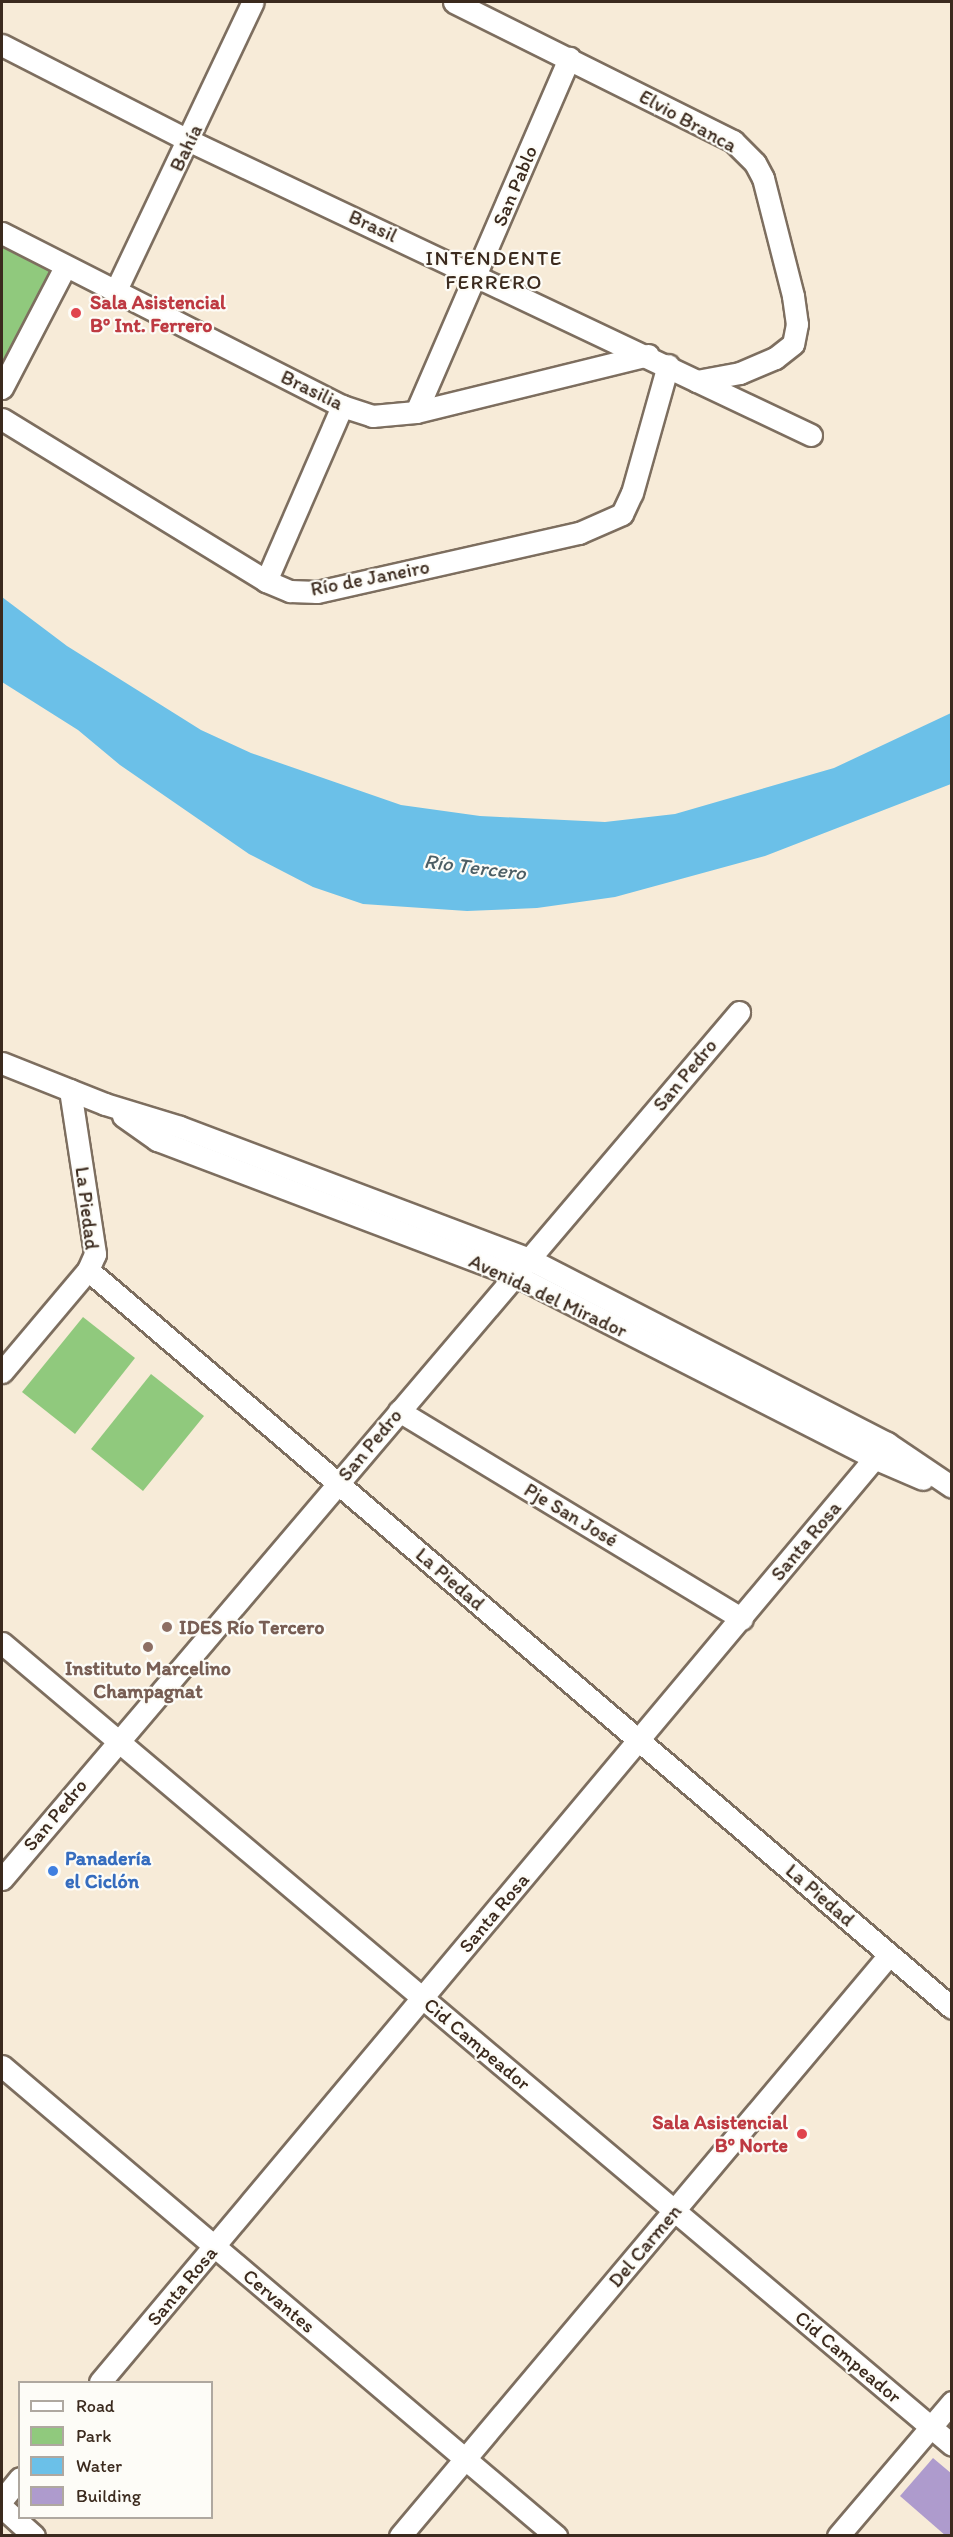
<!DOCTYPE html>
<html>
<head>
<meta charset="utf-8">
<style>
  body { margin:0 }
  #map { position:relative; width:953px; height:2537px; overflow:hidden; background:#f7ebd8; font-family:Itim,sans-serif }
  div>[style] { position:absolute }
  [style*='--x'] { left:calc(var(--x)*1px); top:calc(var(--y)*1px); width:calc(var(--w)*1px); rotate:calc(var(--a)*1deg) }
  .green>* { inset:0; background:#90c97d }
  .water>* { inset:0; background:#6bc0e8 }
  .building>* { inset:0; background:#ae9bcd }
  .roads { filter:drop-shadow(2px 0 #7d6e5f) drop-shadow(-2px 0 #7d6e5f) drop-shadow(0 2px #7d6e5f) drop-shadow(0 -2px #7d6e5f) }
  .minor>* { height:21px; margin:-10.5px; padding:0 10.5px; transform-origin:10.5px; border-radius:10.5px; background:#fff }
  .dots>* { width:16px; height:16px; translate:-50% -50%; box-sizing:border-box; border:3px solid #fdfcf7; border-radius:50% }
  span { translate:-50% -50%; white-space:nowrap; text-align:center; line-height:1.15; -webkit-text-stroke:4.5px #fdfcf7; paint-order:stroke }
  .street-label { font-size:20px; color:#3b2a1e }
  .health-label { font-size:20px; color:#be3a42; font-weight:700 }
  .left { translate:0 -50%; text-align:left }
  .right { translate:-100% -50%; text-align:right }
  .education-label { font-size:20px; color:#785e54; font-weight:700 }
  .shop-label { font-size:20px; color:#366cbe; font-weight:700 }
  .neighbourhood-label { font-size:21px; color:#3b2a1e; letter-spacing:1.5px }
  .water-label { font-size:21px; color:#4c5e65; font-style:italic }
  .frame { position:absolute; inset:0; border:3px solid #3b2a1e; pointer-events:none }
  .legend { position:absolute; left:18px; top:2381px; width:195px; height:138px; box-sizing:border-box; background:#fdfcf7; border:2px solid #afa8a0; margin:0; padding:8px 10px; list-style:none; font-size:18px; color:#3b2a1e }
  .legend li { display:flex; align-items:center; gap:12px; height:30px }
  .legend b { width:30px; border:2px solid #afa8a0 }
</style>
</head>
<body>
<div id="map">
  <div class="green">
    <i style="clip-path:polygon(2px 241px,53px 270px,2px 368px)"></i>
    <i style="clip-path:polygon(83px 1317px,135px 1358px,75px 1434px,22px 1392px)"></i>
    <i style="clip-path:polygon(151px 1374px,204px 1416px,143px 1491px,91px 1449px)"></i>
  </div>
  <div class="water">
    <i style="clip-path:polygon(2px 597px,67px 646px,201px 730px,251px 753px,401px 805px,480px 816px,605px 822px,675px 814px,834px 768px,951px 713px,951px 784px,765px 856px,615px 897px,537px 908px,467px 911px,363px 904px,313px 887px,249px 854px,120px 765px,78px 730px,2px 682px)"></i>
  </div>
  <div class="building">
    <i style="clip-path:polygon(933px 2458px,952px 2474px,952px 2536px,946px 2536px,900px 2496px)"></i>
  </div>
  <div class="roads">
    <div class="minor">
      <i style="--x:454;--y:2;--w:312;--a:26.5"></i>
      <i style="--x:733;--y:141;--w:31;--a:45"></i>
      <i style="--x:755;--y:163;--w:17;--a:62"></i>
      <i style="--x:763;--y:178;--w:122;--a:75.7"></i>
      <i style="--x:793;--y:296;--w:28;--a:82"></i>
      <i style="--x:797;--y:324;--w:20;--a:101"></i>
      <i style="--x:793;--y:344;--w:23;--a:142"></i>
      <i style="--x:775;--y:358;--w:38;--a:157"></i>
      <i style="--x:740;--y:373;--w:44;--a:169.5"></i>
      <i style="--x:2;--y:45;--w:211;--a:27.1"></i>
      <i style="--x:190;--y:141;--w:687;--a:25.33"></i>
      <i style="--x:2;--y:233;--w:381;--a:27"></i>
      <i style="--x:342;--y:406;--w:32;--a:18"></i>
      <i style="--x:372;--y:416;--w:44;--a:-5.2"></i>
      <i style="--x:416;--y:412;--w:239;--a:-13.8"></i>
      <i style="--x:115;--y:292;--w:321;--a:-64.6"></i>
      <i style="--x:2;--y:388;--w:136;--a:-62.5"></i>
      <i style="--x:416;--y:412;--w:386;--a:-66.6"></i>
      <i style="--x:2;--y:419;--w:310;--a:31.5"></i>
      <i style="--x:266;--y:581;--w:26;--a:23"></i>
      <i style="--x:290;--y:591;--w:27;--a:2"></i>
      <i style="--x:317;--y:592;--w:269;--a:-12.7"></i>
      <i style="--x:579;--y:533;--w:47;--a:-23.8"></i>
      <i style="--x:622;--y:514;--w:23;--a:-65"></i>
      <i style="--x:632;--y:493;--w:133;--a:-74.3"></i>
      <i style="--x:266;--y:581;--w:191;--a:-66.5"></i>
      <i style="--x:2;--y:1063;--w:111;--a:21.7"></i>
      <i style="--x:105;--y:1104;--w:78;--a:17"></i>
      <i style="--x:180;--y:1127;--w:373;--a:20.7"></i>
      <i style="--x:529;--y:1259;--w:403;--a:27.2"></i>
      <i style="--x:887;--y:1443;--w:78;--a:34.1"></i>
      <i style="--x:70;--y:1090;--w:166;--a:81.3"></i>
      <i style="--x:95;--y:1254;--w:17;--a:114"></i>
      <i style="--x:88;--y:1270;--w:1136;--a:40.5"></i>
      <i style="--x:123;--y:1116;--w:42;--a:35.2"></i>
      <i style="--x:157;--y:1140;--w:383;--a:20.7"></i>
      <i style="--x:515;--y:1275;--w:403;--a:27"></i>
      <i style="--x:874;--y:1458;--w:53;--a:23.2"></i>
      <i style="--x:2;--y:1372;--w:133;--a:-49.9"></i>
      <i style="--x:399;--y:1411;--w:401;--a:31.2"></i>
      <i style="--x:2;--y:1643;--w:1243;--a:40.17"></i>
      <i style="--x:2;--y:1879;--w:1138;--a:-49.63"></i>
      <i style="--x:2;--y:2066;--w:727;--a:40.31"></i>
      <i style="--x:100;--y:2382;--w:1225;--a:-50.03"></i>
      <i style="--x:2;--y:2500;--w:28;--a:-51"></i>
      <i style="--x:2;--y:2507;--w:43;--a:42.2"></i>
      <i style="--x:400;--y:2536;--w:759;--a:-49.91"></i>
      <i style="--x:838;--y:2536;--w:176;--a:-49.6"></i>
    </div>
  </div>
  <div class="dots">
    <i style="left:76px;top:313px;background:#e0444e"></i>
    <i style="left:167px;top:1627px;background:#8d6e63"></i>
    <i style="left:148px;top:1647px;background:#8d6e63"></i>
    <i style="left:53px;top:1871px;background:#3f7fe0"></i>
    <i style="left:802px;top:2134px;background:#e0444e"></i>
  </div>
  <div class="street-label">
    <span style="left:688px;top:121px;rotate:29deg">Elvio Branca</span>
    <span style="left:186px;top:148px;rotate:-64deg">Bahía</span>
    <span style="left:515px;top:186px;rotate:-67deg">San Pablo</span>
    <span style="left:373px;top:226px;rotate:25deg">Brasil</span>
    <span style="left:312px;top:390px;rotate:26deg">Brasilia</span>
    <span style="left:370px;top:578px;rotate:-11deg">Río de Janeiro</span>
    <span style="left:685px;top:1075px;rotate:-50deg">San Pedro</span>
    <span style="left:87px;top:1208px;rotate:83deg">La Piedad</span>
    <span style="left:548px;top:1296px;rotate:25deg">Avenida del Mirador</span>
    <span style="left:370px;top:1445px;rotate:-50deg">San Pedro</span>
    <span style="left:571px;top:1515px;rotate:31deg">Pje San José</span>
    <span style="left:806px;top:1541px;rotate:-50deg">Santa Rosa</span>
    <span style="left:450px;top:1579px;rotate:41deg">La Piedad</span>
    <span style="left:55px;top:1815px;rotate:-50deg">San Pedro</span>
    <span style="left:820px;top:1895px;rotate:41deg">La Piedad</span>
    <span style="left:494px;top:1913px;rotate:-50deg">Santa Rosa</span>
    <span style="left:477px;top:2044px;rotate:40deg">Cid Campeador</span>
    <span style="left:645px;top:2246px;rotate:-50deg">Del Carmen</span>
    <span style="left:182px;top:2286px;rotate:-50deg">Santa Rosa</span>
    <span style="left:279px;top:2301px;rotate:40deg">Cervantes</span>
    <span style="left:848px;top:2357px;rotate:40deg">Cid Campeador</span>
  </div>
  <div class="health-label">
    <span class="left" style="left:90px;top:314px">Sala Asistencial<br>Bº Int. Ferrero</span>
    <span class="right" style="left:788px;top:2134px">Sala Asistencial<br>Bº Norte</span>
  </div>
  <div class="education-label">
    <span class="left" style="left:179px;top:1627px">IDES Río Tercero</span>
    <span style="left:148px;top:1680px">Instituto Marcelino<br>Champagnat</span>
  </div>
  <div class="shop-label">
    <span class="left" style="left:65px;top:1870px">Panadería<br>el Ciclón</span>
  </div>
  <div class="neighbourhood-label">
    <span style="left:494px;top:270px">INTENDENTE<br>FERRERO</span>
  </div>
  <div class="water-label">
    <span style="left:475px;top:867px;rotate:7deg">Río Tercero</span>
  </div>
  <div class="frame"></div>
  <ul class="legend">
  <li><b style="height:8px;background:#fff"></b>Road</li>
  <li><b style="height:16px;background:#90c97d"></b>Park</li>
  <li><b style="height:16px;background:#6bc0e8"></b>Water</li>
  <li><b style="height:16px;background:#ae9bcd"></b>Building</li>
  </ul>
</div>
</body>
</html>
